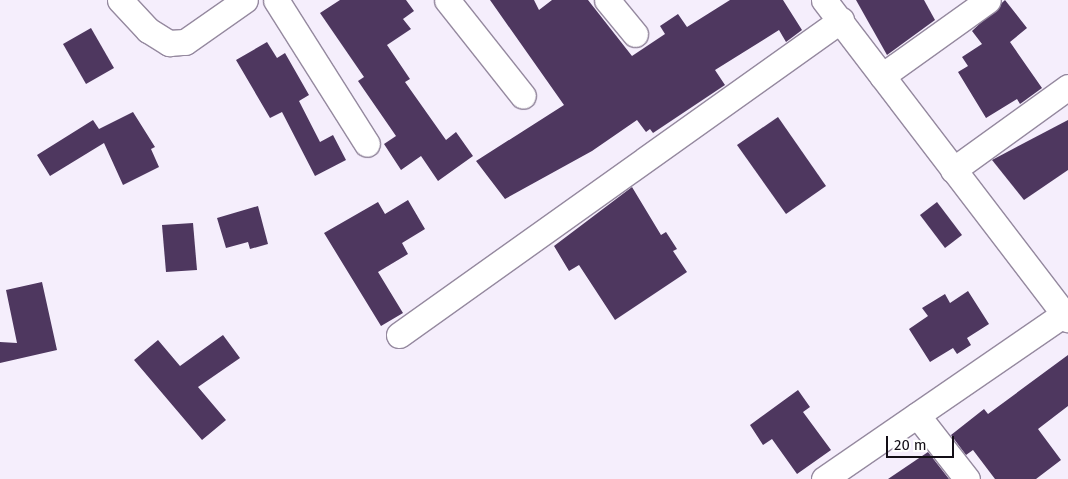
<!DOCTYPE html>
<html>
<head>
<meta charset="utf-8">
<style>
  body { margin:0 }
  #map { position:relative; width:1068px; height:479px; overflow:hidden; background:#f5eefc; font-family:"Fira Sans",sans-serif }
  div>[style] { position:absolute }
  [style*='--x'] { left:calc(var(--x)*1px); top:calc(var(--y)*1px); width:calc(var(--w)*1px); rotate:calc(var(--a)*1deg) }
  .building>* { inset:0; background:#4e375f }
  .roads { filter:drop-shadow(1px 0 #95899f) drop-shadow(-1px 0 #95899f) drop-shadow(0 1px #95899f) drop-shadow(0 -1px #95899f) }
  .minor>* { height:25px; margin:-12.5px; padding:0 12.5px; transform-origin:12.5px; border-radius:12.5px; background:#fff }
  span { translate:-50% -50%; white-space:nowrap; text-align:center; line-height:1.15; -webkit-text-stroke:5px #fff; paint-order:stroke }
  .scale { position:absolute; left:886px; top:436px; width:68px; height:22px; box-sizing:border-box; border:2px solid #130e16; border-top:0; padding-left:6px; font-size:15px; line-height:18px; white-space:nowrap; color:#130e16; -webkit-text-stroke:4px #fff; paint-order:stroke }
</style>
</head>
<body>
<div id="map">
  <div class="building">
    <i style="clip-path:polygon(340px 0,406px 0,414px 11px,403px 19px,411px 29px,387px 45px,410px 79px,405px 82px,446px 140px,456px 132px,473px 156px,438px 181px,421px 156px,401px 170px,384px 144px,396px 136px,358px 81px,364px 77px,320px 13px)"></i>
    <i style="clip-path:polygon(490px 0,534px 0,539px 10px,552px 0,588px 0,632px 56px,665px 34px,660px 26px,678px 14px,687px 27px,730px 0,783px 0,802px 30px,786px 42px,779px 30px,715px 70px,725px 85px,653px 133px,650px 129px,646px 132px,637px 120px,592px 151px,505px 199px,476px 161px,564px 105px)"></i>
    <i style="clip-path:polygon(856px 0,924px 0,935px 20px,887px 55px)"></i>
    <i style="clip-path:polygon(1005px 0,1027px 28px,1010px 42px,1042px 88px,1020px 104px,1017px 99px,986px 118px,958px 72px,968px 66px,962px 57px,982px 44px,972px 31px)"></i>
    <i style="clip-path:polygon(91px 28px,114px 68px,86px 84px,63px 44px)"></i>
    <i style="clip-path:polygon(267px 42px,277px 58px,285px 53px,309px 95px,299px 101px,320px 142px,333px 135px,346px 160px,315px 176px,282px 112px,270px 118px,236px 60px)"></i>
    <i style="clip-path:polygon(133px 112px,155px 147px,151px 149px,159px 167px,123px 185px,104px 143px,50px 176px,37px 155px,93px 120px,99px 129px)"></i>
    <i style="clip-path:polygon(778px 117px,826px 186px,786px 214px,737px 145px)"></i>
    <i style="clip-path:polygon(1068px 120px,1068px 170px,1024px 200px,992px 160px)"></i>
    <i style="clip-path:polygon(632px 187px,661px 235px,666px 232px,677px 249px,673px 251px,687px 272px,615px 320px,579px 265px,569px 271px,554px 246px)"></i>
    <i style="clip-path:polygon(408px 200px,425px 229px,402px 243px,408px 254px,378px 272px,403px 313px,381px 326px,324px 233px,378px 202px,385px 214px)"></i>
    <i style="clip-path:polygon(937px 202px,962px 235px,945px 248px,920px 215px)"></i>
    <i style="clip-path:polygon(258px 206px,268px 244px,250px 249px,248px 242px,226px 248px,217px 218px)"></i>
    <i style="clip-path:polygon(193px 223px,197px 270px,166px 272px,162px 225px)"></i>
    <i style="clip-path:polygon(42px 282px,57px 350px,0 363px,0 342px,17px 343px,6px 290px)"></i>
    <i style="clip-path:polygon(968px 291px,989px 324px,967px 338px,971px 345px,957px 354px,953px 348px,930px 362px,909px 329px,928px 316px,922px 308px,945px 294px,950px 303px)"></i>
    <i style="clip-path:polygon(223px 335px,240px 358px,198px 387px,226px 420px,202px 440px,134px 360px,158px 340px,180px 366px)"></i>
    <i style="clip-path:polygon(1068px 355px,1068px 406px,1038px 429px,1061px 460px,1036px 479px,995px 479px,973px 450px,966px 455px,951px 435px,984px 409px,988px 414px)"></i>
    <i style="clip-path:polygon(798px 390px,810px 407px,803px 412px,831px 450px,797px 474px,772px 439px,763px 445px,750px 425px)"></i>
    <i style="clip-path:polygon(928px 452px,949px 479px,888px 479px)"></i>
  </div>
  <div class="roads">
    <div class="minor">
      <i style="--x:120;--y:0;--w:41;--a:47"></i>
      <i style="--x:148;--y:30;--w:25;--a:32"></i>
      <i style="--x:169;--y:43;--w:16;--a:-4"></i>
      <i style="--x:185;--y:42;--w:73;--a:-35"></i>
      <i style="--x:276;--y:0;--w:170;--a:57.7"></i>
      <i style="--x:447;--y:0;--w:122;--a:51.6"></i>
      <i style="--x:607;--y:0;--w:44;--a:50.5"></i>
      <i style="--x:824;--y:0;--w:402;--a:52.6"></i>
      <i style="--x:882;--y:76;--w:130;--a:-35.6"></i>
      <i style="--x:953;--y:170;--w:142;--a:-35.8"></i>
      <i style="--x:399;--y:335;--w:543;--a:-35.48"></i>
      <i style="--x:917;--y:415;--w:81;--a:52"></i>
      <i style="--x:824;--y:479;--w:291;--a:-34.5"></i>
    </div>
  </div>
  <div class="scale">20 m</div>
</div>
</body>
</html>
